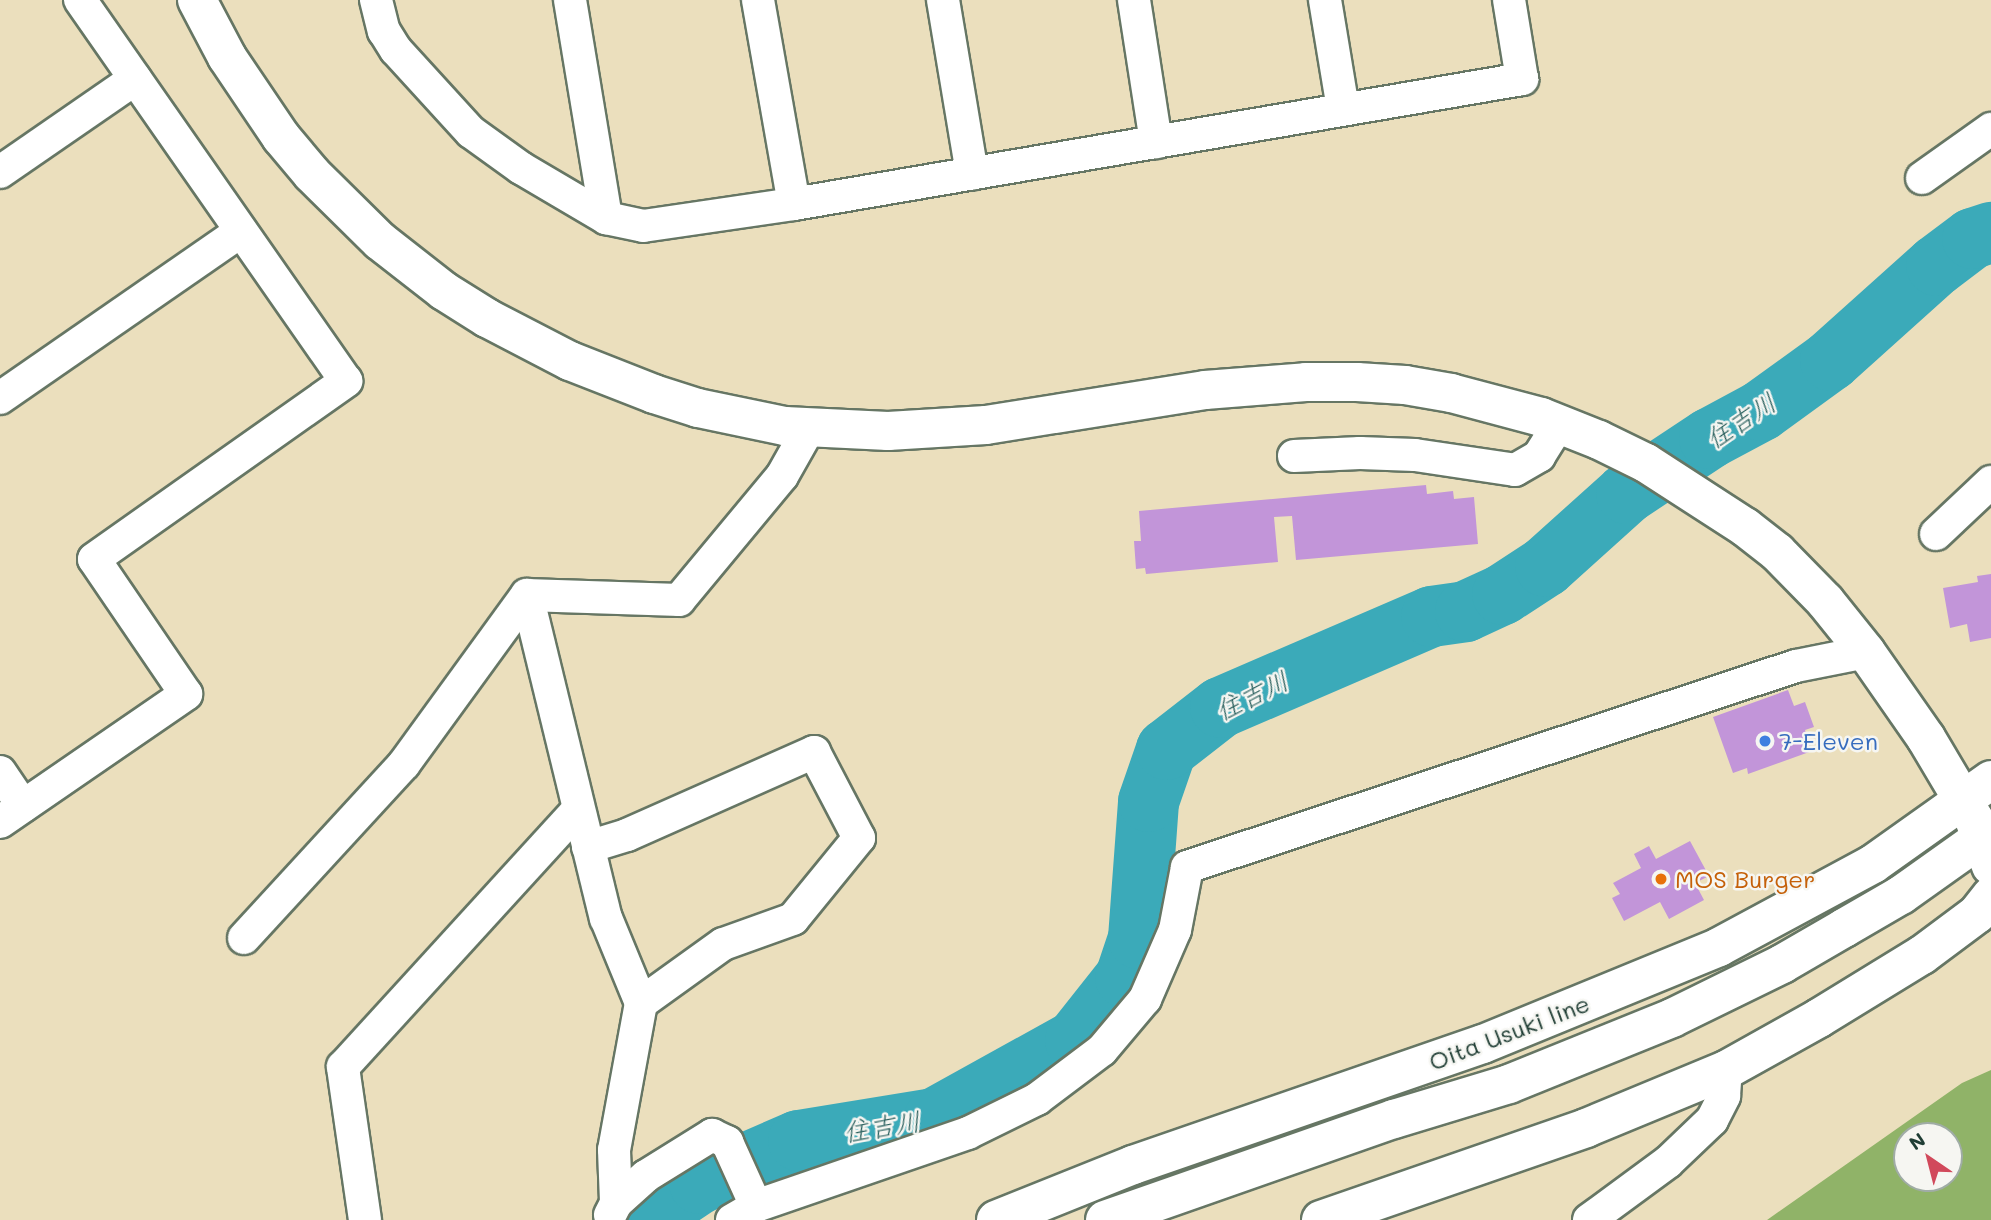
<!DOCTYPE html>
<html>
<head>
<meta charset="utf-8">
<style>
  body { margin:0 }
  #map { position:relative; width:1991px; height:1220px; overflow:hidden; background:#ebdfbd; font-family:Mali,"Klee One",sans-serif }
  div>[style] { position:absolute }
  [style*='--x'] { left:calc(var(--x)*1px); top:calc(var(--y)*1px); width:calc(var(--w)*1px); rotate:calc(var(--a)*1deg) }
  .forest>* { inset:0; background:#90b368 }
  .river>* { height:61px; margin:-30.5px; padding:0 30.5px; transform-origin:30.5px; border-radius:30.5px; background:#3baab9 }
  .building>* { inset:0; background:#c295d9 }
  .roads { filter:drop-shadow(2px 0 #667664) drop-shadow(-2px 0 #667664) drop-shadow(0 2px #667664) drop-shadow(0 -2px #667664) }
  .minor>* { height:32px; margin:-16px; padding:0 16px; transform-origin:16px; border-radius:16px; background:#fff }
  .tertiary>* { height:38px; margin:-19px; padding:0 19px; transform-origin:19px; border-radius:19px; background:#fff }
  .primary>* { height:38px; margin:-19px; padding:0 19px; transform-origin:19px; border-radius:19px; background:#fff }
  .dots>* { width:19px; height:19px; translate:-50% -50%; box-sizing:border-box; border:4px solid #f6f6f2; border-radius:50% }
  span { translate:-50% -50%; white-space:nowrap; text-align:center; line-height:1.15; -webkit-text-stroke:5px #f6f6f2; paint-order:stroke }
  .shop-label { font-size:24px; color:#366cbe }
  .left { translate:0 -50%; text-align:left }
  .food-label { font-size:24px; color:#c56008 }
  .street-label { font-size:24px; color:#1f3d34 }
  .water-label { font-size:26px; color:#275e5c; font-style:italic }
  .north { position:absolute; left:1893px; top:1122px; width:70px; height:70px; box-sizing:border-box; background:#f6f6f2; border:2px solid #a0aca6; border-radius:50%; rotate:325deg; font-size:19px; font-weight:700; line-height:28px; text-align:center; color:#1f3d34 }
  .north::after { content:''; display:block; margin:auto; width:24px; height:32px; background:#d1495b; clip-path:polygon(50% 0,100% 100%,50% 72%,0 100%) }
</style>
</head>
<body>
<div id="map">
  <div class="forest">
    <i style="clip-path:polygon(evenodd,1991px 1070px,1991px 1220px,1767px 1220px,1962px 1083px,1991px 1070px,1907px 1136px,1949px 1136px,1949px 1178px,1907px 1178px,1907px 1136px)"></i>
  </div>
  <div class="river">
    <i style="--x:654;--y:1220;--w:13;--a:-61"></i>
    <i style="--x:660;--y:1209;--w:47;--a:-33.7"></i>
    <i style="--x:699;--y:1183;--w:108;--a:-23.5"></i>
    <i style="--x:798;--y:1140;--w:138;--a:-9.2"></i>
    <i style="--x:934;--y:1118;--w:161;--a:-29"></i>
    <i style="--x:1075;--y:1040;--w:80;--a:-51.6"></i>
    <i style="--x:1125;--y:977;--w:41;--a:-71.6"></i>
    <i style="--x:1138;--y:938;--w:137;--a:-85.8"></i>
    <i style="--x:1148;--y:801;--w:55;--a:-70.9"></i>
    <i style="--x:1166;--y:749;--w:68;--a:-37.9"></i>
    <i style="--x:1220;--y:707;--w:230;--a:-23.3"></i>
    <i style="--x:1431;--y:616;--w:34;--a:-8"></i>
    <i style="--x:1465;--y:611;--w:41;--a:-24.7"></i>
    <i style="--x:1502;--y:594;--w:51;--a:-33.1"></i>
    <i style="--x:1545;--y:566;--w:109;--a:-42"></i>
    <i style="--x:1626;--y:493;--w:100;--a:-33.5"></i>
    <i style="--x:1709;--y:438;--w:59;--a:-28.3"></i>
    <i style="--x:1761;--y:410;--w:85;--a:-35.9"></i>
    <i style="--x:1830;--y:360;--w:142;--a:-41.9"></i>
    <i style="--x:1936;--y:265;--w:45;--a:-36.9"></i>
    <i style="--x:1972;--y:238;--w:20;--a:-18"></i>
  </div>
  <div class="building">
    <i style="clip-path:polygon(1426px 485px,1427px 494px,1453px 491px,1454px 499px,1474px 497px,1478px 544px,1296px 560px,1292px 516px,1274px 517px,1278px 562px,1146px 574px,1145px 568px,1136px 569px,1134px 541px,1141px 541px,1139px 511px)"></i>
    <i style="clip-path:polygon(1991px 574px,1991px 638px,1970px 642px,1967px 624px,1950px 628px,1943px 588px,1978px 582px,1977px 576px)"></i>
    <i style="clip-path:polygon(1788px 690px,1794px 706px,1805px 702px,1814px 727px,1805px 730px,1812px 751px,1748px 774px,1747px 768px,1733px 773px,1713px 717px)"></i>
    <i style="clip-path:polygon(1690px 841px,1709px 876px,1695px 883px,1704px 900px,1669px 919px,1660px 902px,1624px 921px,1612px 898px,1620px 894px,1613px 883px,1641px 868px,1634px 854px,1649px 846px,1656px 859px)"></i>
  </div>
  <div class="roads">
    <div class="minor">
      <i style="--x:376;--y:0;--w:32;--a:76"></i>
      <i style="--x:384;--y:31;--w:22;--a:58"></i>
      <i style="--x:396;--y:50;--w:111;--a:47.6"></i>
      <i style="--x:471;--y:132;--w:62;--a:35.8"></i>
      <i style="--x:521;--y:168;--w:99;--a:30.5"></i>
      <i style="--x:606;--y:218;--w:38;--a:12"></i>
      <i style="--x:643;--y:226;--w:153;--a:-8.3"></i>
      <i style="--x:794;--y:204;--w:739;--a:-9.74"></i>
      <i style="--x:1522;--y:79;--w:80;--a:-99.3"></i>
      <i style="--x:570;--y:0;--w:221;--a:80.6"></i>
      <i style="--x:758;--y:0;--w:207;--a:80"></i>
      <i style="--x:943;--y:0;--w:176;--a:80.5"></i>
      <i style="--x:1134;--y:0;--w:144;--a:81.2"></i>
      <i style="--x:1325;--y:0;--w:110;--a:80.6"></i>
      <i style="--x:0;--y:172;--w:164;--a:-34.6"></i>
      <i style="--x:1922;--y:178;--w:85;--a:-35.4"></i>
      <i style="--x:0;--y:398;--w:293;--a:-34.7"></i>
      <i style="--x:1294;--y:456;--w:66;--a:-2.6"></i>
      <i style="--x:1360;--y:453;--w:55;--a:2.1"></i>
      <i style="--x:1415;--y:455;--w:101;--a:8.5"></i>
      <i style="--x:1515;--y:470;--w:28;--a:-30"></i>
      <i style="--x:1539;--y:456;--w:39;--a:-58"></i>
      <i style="--x:1936;--y:534;--w:76;--a:-43.4"></i>
      <i style="--x:527;--y:595;--w:333;--a:76.3"></i>
      <i style="--x:606;--y:918;--w:92;--a:67.6"></i>
      <i style="--x:0;--y:772;--w:41;--a:55.9"></i>
      <i style="--x:0;--y:822;--w:226;--a:-34.5"></i>
      <i style="--x:186;--y:694;--w:163;--a:-124.3"></i>
      <i style="--x:94;--y:559;--w:309;--a:-35.2"></i>
      <i style="--x:346;--y:381;--w:465;--a:-124.9"></i>
      <i style="--x:588;--y:847;--w:41;--a:-17.1"></i>
      <i style="--x:627;--y:835;--w:205;--a:-23.9"></i>
      <i style="--x:814;--y:752;--w:97;--a:62.4"></i>
      <i style="--x:859;--y:838;--w:104;--a:129.2"></i>
      <i style="--x:793;--y:919;--w:74;--a:160.3"></i>
      <i style="--x:723;--y:944;--w:101;--a:144.3"></i>
      <i style="--x:641;--y:1003;--w:149;--a:100.4"></i>
      <i style="--x:614;--y:1150;--w:53;--a:87.8"></i>
      <i style="--x:244;--y:938;--w:236;--a:-47.4"></i>
      <i style="--x:404;--y:764;--w:209;--a:-54"></i>
      <i style="--x:527;--y:595;--w:152;--a:1.9"></i>
      <i style="--x:679;--y:600;--w:161;--a:-50.3"></i>
      <i style="--x:782;--y:476;--w:55;--a:-60.6"></i>
      <i style="--x:610;--y:1215;--w:13;--a:-63"></i>
      <i style="--x:616;--y:1203;--w:40;--a:-42"></i>
      <i style="--x:646;--y:1176;--w:78;--a:-31.8"></i>
      <i style="--x:712;--y:1135;--w:17;--a:25"></i>
      <i style="--x:727;--y:1142;--w:70;--a:65.6"></i>
      <i style="--x:365;--y:1220;--w:155;--a:-98.2"></i>
      <i style="--x:343;--y:1067;--w:348;--a:-47.6"></i>
      <i style="--x:732;--y:1220;--w:28;--a:-30"></i>
      <i style="--x:756;--y:1206;--w:224;--a:-19"></i>
      <i style="--x:968;--y:1133;--w:77;--a:-26.2"></i>
      <i style="--x:1037;--y:1099;--w:81;--a:-37"></i>
      <i style="--x:1102;--y:1050;--w:67;--a:-49.9"></i>
      <i style="--x:1145;--y:999;--w:75;--a:-66.5"></i>
      <i style="--x:1175;--y:930;--w:64;--a:-79.2"></i>
      <i style="--x:1187;--y:867;--w:641;--a:-18.27"></i>
      <i style="--x:1796;--y:666;--w:71;--a:-11.3"></i>
      <i style="--x:1589;--y:1220;--w:98;--a:-36.3"></i>
      <i style="--x:1668;--y:1162;--w:61;--a:-43.7"></i>
      <i style="--x:1712;--y:1120;--w:27;--a:-63"></i>
      <i style="--x:1724;--y:1096;--w:26;--a:-86"></i>
    </div>
    <div class="tertiary">
      <i style="--x:197;--y:0;--w:64;--a:62.2"></i>
      <i style="--x:227;--y:57;--w:97;--a:56"></i>
      <i style="--x:281;--y:137;--w:48;--a:50"></i>
      <i style="--x:312;--y:174;--w:95;--a:44.6"></i>
      <i style="--x:380;--y:241;--w:81;--a:38"></i>
      <i style="--x:444;--y:291;--w:51;--a:32.1"></i>
      <i style="--x:487;--y:318;--w:93;--a:27.4"></i>
      <i style="--x:570;--y:361;--w:90;--a:21.4"></i>
      <i style="--x:654;--y:394;--w:46;--a:17.7"></i>
      <i style="--x:698;--y:408;--w:89;--a:11.7"></i>
      <i style="--x:785;--y:426;--w:103;--a:2.8"></i>
      <i style="--x:888;--y:431;--w:98;--a:-3.5"></i>
      <i style="--x:986;--y:425;--w:222;--a:-9.1"></i>
      <i style="--x:1205;--y:390;--w:101;--a:-4.5"></i>
      <i style="--x:1306;--y:382;--w:51;--a:0"></i>
      <i style="--x:1357;--y:382;--w:48;--a:3.6"></i>
      <i style="--x:1405;--y:385;--w:47;--a:9.9"></i>
      <i style="--x:1451;--y:393;--w:93;--a:14.9"></i>
      <i style="--x:1541;--y:417;--w:62;--a:21.6"></i>
      <i style="--x:1599;--y:440;--w:52;--a:26.1"></i>
      <i style="--x:1646;--y:463;--w:118;--a:32.9"></i>
      <i style="--x:1745;--y:527;--w:41;--a:38"></i>
      <i style="--x:1777;--y:552;--w:69;--a:45.6"></i>
      <i style="--x:1825;--y:601;--w:65;--a:51.2"></i>
      <i style="--x:1866;--y:652;--w:105;--a:55.1"></i>
      <i style="--x:1926;--y:738;--w:94;--a:59.3"></i>
      <i style="--x:1974;--y:819;--w:50;--a:70.1"></i>
      <i style="--x:1321;--y:1220;--w:281;--a:-19.1"></i>
      <i style="--x:1586;--y:1128;--w:152;--a:-22.5"></i>
      <i style="--x:1726;--y:1070;--w:107;--a:-29.2"></i>
      <i style="--x:1819;--y:1018;--w:121;--a:-31.5"></i>
      <i style="--x:1922;--y:955;--w:69;--a:-36.7"></i>
      <i style="--x:1977;--y:914;--w:23;--a:-52"></i>
    </div>
    <div class="primary">
      <i style="--x:996;--y:1220;--w:148;--a:-21.9"></i>
      <i style="--x:1133;--y:1165;--w:370;--a:-19.1"></i>
      <i style="--x:1483;--y:1044;--w:255;--a:-22.3"></i>
      <i style="--x:1719;--y:947;--w:175;--a:-28.3"></i>
      <i style="--x:1873;--y:864;--w:145;--a:-35.4"></i>
      <i style="--x:1105;--y:1220;--w:306;--a:-19.3"></i>
      <i style="--x:1394;--y:1119;--w:120;--a:-16.9"></i>
      <i style="--x:1509;--y:1084;--w:176;--a:-22"></i>
      <i style="--x:1672;--y:1018;--w:123;--a:-26.1"></i>
      <i style="--x:1782;--y:964;--w:72;--a:-30.1"></i>
      <i style="--x:1844;--y:928;--w:66;--a:-30.1"></i>
      <i style="--x:1901;--y:895;--w:110;--a:-35.4"></i>
    </div>
  </div>
  <div class="dots">
    <i style="left:1765px;top:741px;background:#3f7fe0"></i>
    <i style="left:1661px;top:879px;background:#e8710a"></i>
  </div>
  <div class="shop-label">
    <span class="left" style="left:1779px;top:741px">7-Eleven</span>
  </div>
  <div class="food-label">
    <span class="left" style="left:1675px;top:879px">MOS Burger</span>
  </div>
  <div class="street-label">
    <span style="left:1509px;top:1032px;rotate:-21deg">Oita Usuki line</span>
  </div>
  <div class="water-label">
    <span style="left:1741px;top:421px;rotate:-33deg">住吉川</span>
    <span style="left:1252px;top:696px;rotate:-26deg">住吉川</span>
    <span style="left:882px;top:1127px;rotate:-9deg">住吉川</span>
  </div>
  <div class="north">N</div>
</div>
</body>
</html>
